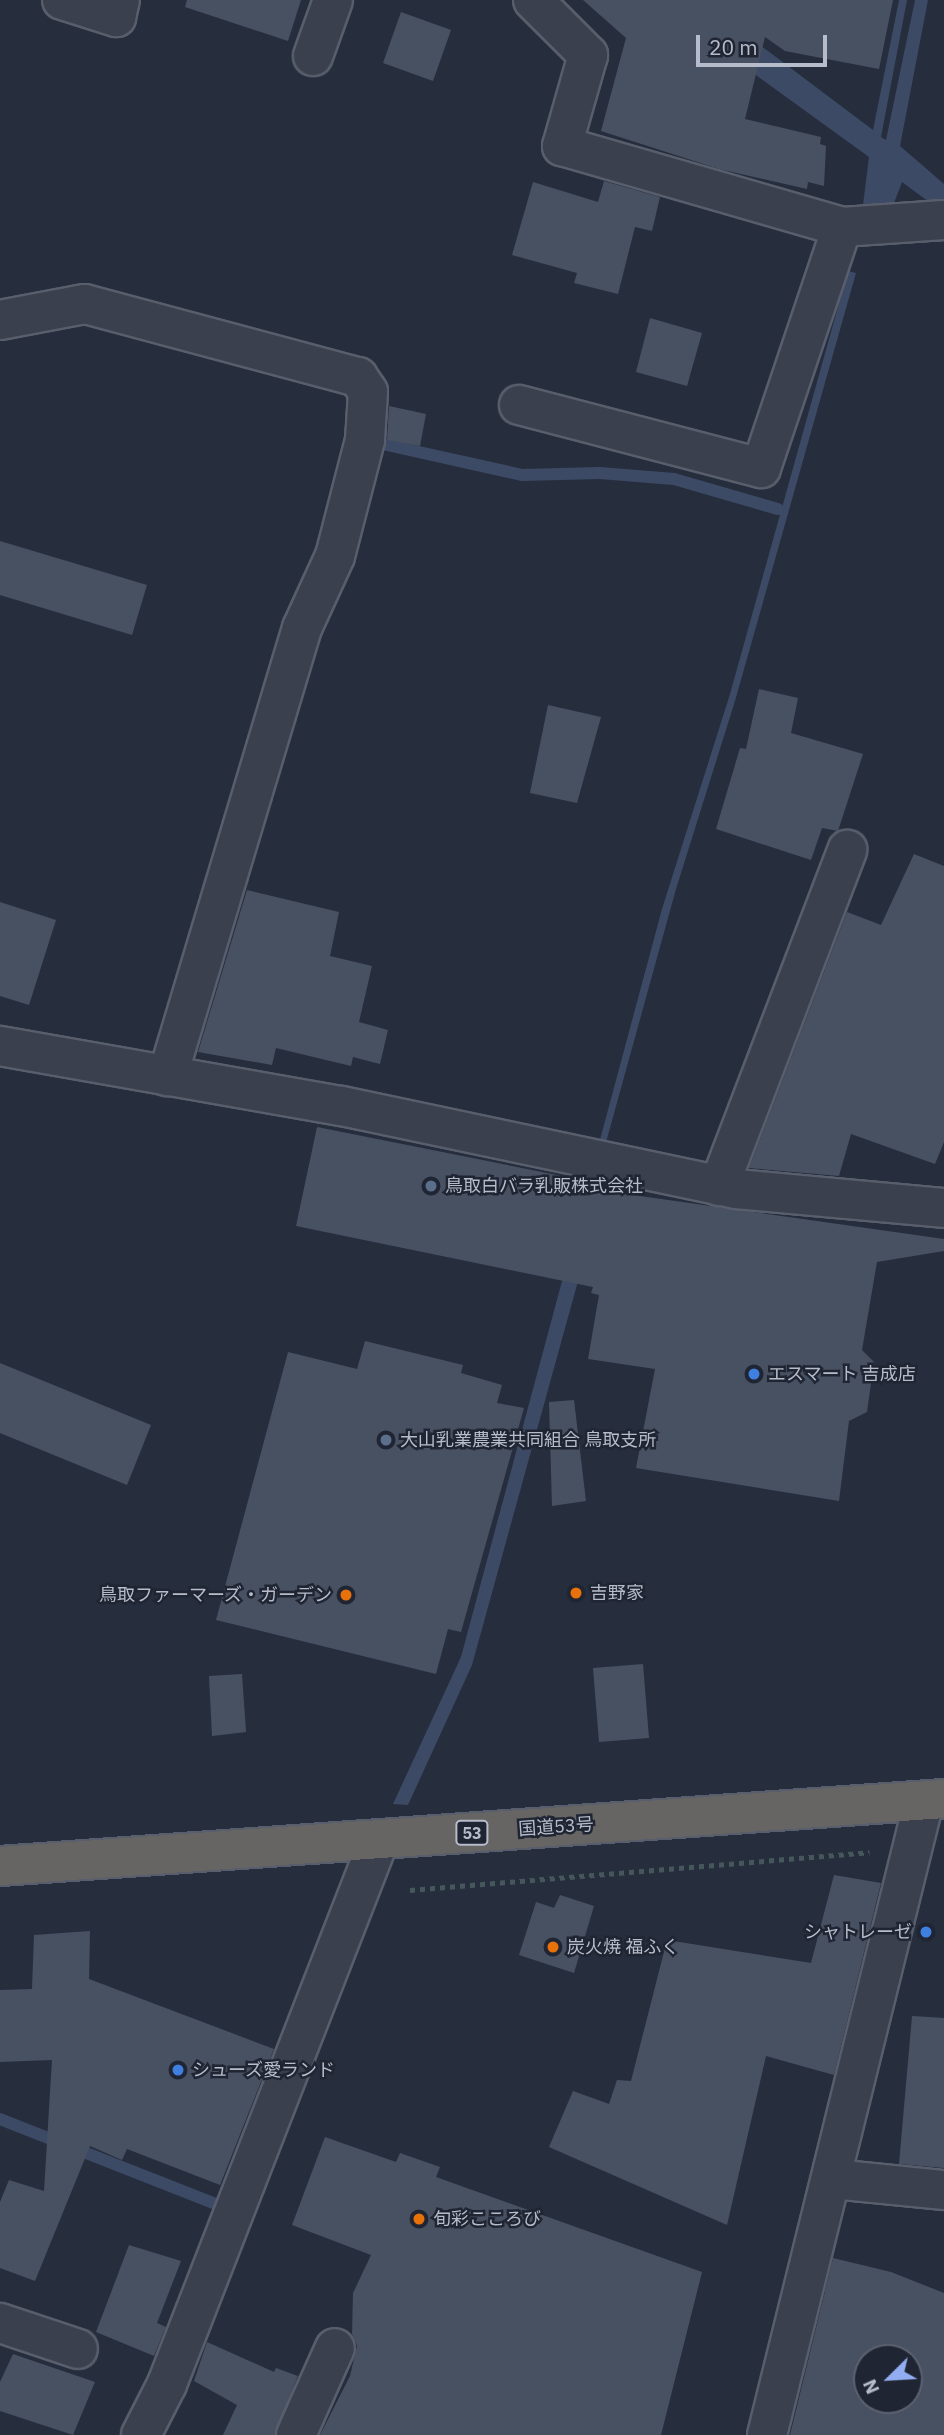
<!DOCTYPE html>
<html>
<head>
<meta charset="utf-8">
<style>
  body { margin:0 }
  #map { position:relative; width:944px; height:2435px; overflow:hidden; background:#262e3e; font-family:"IBM Plex Sans","Noto Sans JP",sans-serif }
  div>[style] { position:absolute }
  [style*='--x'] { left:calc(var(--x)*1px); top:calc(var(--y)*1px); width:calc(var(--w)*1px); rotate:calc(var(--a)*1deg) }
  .water>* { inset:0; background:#3d4a65 }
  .stream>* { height:12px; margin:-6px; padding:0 6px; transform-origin:6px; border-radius:6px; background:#3d4a65 }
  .building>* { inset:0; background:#485162 }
  .path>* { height:4.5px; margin-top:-2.25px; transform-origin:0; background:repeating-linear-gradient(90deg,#46575c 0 5px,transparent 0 10px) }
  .roads { filter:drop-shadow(2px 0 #585e6c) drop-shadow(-2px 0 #585e6c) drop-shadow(0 2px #585e6c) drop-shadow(0 -2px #585e6c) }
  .minor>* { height:38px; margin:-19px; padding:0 19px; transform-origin:19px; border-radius:19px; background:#3a404e }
  .trunk>* { height:38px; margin:-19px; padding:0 19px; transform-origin:19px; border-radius:19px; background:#666563 }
  .dots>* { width:19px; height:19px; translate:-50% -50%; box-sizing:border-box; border:4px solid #1f2533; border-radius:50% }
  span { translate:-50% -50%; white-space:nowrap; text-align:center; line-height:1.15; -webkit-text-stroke:5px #1f2533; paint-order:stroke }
  .shield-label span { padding:2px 5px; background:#1f2533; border:2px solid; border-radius:5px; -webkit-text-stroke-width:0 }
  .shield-label { font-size:16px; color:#b6bcc9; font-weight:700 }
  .poi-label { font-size:18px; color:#b6bcc9 }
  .left { translate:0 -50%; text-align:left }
  .right { translate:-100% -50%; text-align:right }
  .street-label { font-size:18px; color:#b6bcc9 }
  .north { position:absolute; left:853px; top:2344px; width:70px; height:70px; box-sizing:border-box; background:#1f2533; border:2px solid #5b616f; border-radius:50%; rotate:246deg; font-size:19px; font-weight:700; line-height:28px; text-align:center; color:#b6bcc9 }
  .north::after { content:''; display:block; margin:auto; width:24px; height:32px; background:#92adf2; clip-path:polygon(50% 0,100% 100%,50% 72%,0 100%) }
  .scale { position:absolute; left:696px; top:35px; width:131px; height:32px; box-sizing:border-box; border:4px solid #b6bcc9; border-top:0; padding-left:9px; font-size:21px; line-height:24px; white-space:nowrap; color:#b6bcc9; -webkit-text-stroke:5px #1f2533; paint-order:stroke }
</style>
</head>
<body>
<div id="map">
  <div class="water">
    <i style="clip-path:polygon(700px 0,873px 130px,899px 0,907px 0,881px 137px,886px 140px,915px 0,928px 0,900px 146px,944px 184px,944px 213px,902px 182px,894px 203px,863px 205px,869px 157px,749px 70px)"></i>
    <i style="clip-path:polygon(848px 271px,856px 273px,735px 701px,676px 889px,605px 1146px,604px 1187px,472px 1665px,408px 1805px,393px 1804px,461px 1657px,662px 909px,730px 694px)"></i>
  </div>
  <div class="stream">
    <i style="--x:378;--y:435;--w:8;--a:90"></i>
    <i style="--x:378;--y:443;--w:148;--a:12.5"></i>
    <i style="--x:522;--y:475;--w:78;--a:-1.5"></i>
    <i style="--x:600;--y:473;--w:74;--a:4.6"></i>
    <i style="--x:674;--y:479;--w:108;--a:16.1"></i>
    <i style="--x:0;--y:2119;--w:238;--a:21.5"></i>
  </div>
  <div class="building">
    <i style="clip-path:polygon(187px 0,301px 0,288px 41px,185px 7px)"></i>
    <i style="clip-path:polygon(583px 0,893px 0,879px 69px,785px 51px,765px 37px,745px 119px,821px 137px,820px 144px,826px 146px,824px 186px,808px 182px,807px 189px,719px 169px,601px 131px,626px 38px)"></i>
    <i style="clip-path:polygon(401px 12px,451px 30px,433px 81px,383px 63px)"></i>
    <i style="clip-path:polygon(604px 181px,660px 197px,652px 231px,635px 227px,618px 294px,574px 283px,577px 273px,512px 255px,533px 182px,598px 202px)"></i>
    <i style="clip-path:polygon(650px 318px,702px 333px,687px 386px,636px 372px)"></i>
    <i style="clip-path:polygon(389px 406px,426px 414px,420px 446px,387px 440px)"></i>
    <i style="clip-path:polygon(0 541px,147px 585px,132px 635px,0 595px)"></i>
    <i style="clip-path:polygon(759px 689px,798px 698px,791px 733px,863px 754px,838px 831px,822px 828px,811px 860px,716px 829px,740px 748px,746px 749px)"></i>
    <i style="clip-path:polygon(548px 705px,601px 717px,577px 803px,530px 793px)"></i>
    <i style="clip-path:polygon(914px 854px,944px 866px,944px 1142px,935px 1164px,851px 1134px,839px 1176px,749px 1168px,847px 912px,881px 925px)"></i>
    <i style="clip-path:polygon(247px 890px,339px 912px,330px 956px,372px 966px,359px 1022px,388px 1030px,380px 1064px,353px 1057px,351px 1066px,276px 1048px,272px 1065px,198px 1052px)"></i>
    <i style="clip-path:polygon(0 902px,56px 920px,29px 1005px,0 996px)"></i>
    <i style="clip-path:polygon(317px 1127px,577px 1179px,576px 1187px,944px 1239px,944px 1251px,877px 1262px,862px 1350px,874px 1362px,867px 1412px,849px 1421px,839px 1501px,636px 1468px,655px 1369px,588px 1359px,599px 1295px,591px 1293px,593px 1287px,296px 1226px)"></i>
    <i style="clip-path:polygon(365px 1341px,463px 1365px,461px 1373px,502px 1385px,497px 1403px,524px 1408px,461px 1632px,448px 1629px,436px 1674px,216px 1620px,288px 1352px,357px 1369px)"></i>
    <i style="clip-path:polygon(0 1363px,151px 1425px,127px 1485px,0 1433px)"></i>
    <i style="clip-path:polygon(574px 1400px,586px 1501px,552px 1506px,549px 1402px)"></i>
    <i style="clip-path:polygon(643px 1664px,649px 1738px,599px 1742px,593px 1668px)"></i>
    <i style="clip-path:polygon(242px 1674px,246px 1732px,212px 1736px,209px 1676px)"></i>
    <i style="clip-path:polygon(834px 1875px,881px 1883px,834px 2075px,766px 2056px,727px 2225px,549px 2147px,573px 2091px,609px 2104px,617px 2080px,631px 2081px,667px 1940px,811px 1963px)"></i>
    <i style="clip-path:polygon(560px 1895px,594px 1906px,574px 1973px,519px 1955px,536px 1902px,554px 1908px)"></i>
    <i style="clip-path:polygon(90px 1931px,89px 1979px,274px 2049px,220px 2185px,127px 2149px,122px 2160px,90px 2146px,35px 2281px,0 2268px,0 2202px,9px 2180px,44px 2191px,52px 2060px,0 2062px,0 1990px,32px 1989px,34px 1935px)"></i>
    <i style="clip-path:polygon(912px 2016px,944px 2018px,944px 2168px,899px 2164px)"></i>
    <i style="clip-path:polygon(325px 2137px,396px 2162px,400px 2153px,440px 2167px,436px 2177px,702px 2272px,661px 2435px,320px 2435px,350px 2376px,357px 2346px,352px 2334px,353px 2293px,371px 2255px,292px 2225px)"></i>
    <i style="clip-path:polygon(129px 2245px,181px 2261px,157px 2323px,166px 2327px,154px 2356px,96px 2332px)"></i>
    <i style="clip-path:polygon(evenodd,833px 2258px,891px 2272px,944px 2293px,944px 2435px,790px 2435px,833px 2258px,867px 2358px,909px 2358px,909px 2400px,867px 2400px,867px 2358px)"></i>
    <i style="clip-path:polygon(207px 2342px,274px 2372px,276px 2368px,298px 2376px,275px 2435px,223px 2435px,237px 2405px,194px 2381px)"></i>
    <i style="clip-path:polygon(13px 2354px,95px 2382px,73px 2435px,0 2411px,0 2382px)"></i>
  </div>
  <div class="path">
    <i style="--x:410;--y:1890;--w:461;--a:-4.7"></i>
  </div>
  <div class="roads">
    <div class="minor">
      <i style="--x:62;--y:0;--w:57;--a:17.5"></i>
      <i style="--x:116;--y:17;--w:17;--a:-77"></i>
      <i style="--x:533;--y:0;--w:78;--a:45"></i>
      <i style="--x:588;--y:55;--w:95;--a:105.9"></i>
      <i style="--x:562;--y:146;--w:291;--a:16.1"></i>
      <i style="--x:842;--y:227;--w:102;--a:-3.9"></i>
      <i style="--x:313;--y:56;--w:59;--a:-70.3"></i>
      <i style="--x:0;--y:320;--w:86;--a:-10.7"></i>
      <i style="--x:85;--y:304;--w:283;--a:15"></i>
      <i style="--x:358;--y:377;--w:18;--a:56"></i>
      <i style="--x:368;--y:392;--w:48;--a:93.6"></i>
      <i style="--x:365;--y:440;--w:120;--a:104.5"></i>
      <i style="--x:335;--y:556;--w:79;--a:114.6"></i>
      <i style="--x:302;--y:628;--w:468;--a:106.7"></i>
      <i style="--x:519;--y:405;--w:250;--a:14.6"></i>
      <i style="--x:761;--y:468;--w:254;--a:-71.4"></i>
      <i style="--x:0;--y:1046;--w:347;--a:10"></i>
      <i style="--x:342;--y:1106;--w:403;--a:11.9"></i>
      <i style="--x:736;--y:1189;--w:209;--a:5.2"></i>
      <i style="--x:719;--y:1186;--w:360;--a:-69.1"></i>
      <i style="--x:833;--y:2179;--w:112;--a:5.7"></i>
      <i style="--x:0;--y:2323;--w:82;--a:18.4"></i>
      <i style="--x:141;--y:2435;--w:57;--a:-63"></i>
      <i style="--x:167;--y:2384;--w:584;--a:-68.71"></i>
      <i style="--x:296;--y:2435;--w:95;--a:-65.9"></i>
      <i style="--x:767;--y:2435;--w:653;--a:-76.09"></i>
    </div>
    <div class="trunk">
      <i style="--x:0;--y:1866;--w:946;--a:-4.06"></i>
    </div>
  </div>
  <div class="dots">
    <i style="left:431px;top:1186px;background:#5c6f8a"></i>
    <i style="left:754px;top:1374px;background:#3f7fe0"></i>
    <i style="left:386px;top:1440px;background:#5c6f8a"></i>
    <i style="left:576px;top:1593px;background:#e8710a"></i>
    <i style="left:346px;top:1595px;background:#e8710a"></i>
    <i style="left:926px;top:1932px;background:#3f7fe0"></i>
    <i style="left:553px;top:1947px;background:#e8710a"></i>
    <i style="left:178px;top:2070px;background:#3f7fe0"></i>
    <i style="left:419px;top:2219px;background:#e8710a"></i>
  </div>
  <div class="shield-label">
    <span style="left:472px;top:1833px">53</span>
  </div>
  <div class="poi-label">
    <span class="left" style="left:445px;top:1186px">鳥取白バラ乳販株式会社</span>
    <span class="left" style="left:768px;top:1374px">エスマート 吉成店</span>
    <span class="left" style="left:400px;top:1440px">大山乳業農業共同組合 鳥取支所</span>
    <span class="left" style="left:590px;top:1593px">吉野家</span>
    <span class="right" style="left:332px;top:1595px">鳥取ファーマーズ・ガーデン</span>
    <span class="right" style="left:912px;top:1932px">シャトレーゼ</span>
    <span class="left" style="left:567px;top:1947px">炭火焼 福ふく</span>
    <span class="left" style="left:192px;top:2070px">シューズ愛ランド</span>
    <span class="left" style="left:433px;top:2219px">旬彩こころび</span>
  </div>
  <div class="street-label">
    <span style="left:556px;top:1827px;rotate:-4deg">国道53号</span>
  </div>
  <div class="north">N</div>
  <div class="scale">20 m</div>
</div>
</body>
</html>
